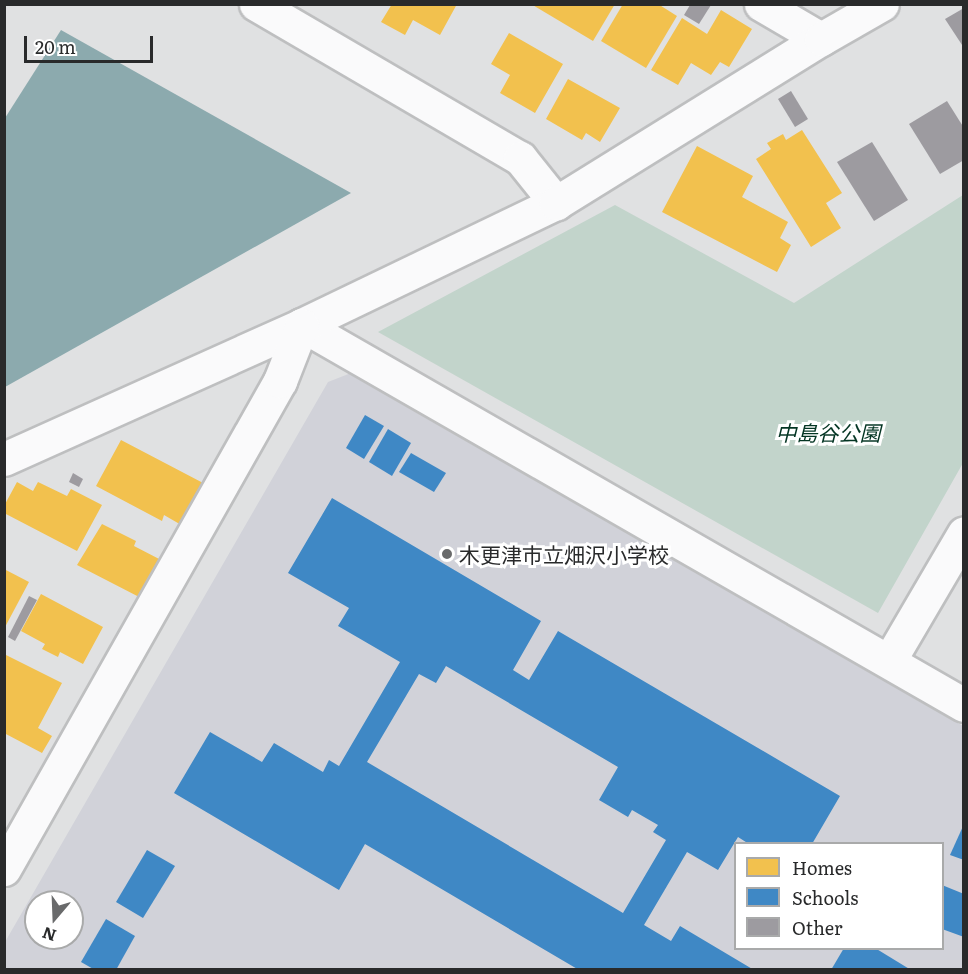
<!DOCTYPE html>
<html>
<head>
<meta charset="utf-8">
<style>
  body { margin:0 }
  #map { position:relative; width:968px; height:974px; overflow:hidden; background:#e0e1e2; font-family:Literata,"Noto Sans JP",serif }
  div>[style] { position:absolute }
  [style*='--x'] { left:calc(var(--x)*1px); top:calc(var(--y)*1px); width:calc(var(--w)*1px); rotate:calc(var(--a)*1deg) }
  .built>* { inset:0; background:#d1d2d9 }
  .green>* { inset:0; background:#c2d4cb }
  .water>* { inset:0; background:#8caaae }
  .homes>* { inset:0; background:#f2c14e }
  .schools>* { inset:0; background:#3f88c5 }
  .building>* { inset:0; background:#9d9ba0 }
  .roads { filter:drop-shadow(2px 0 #bebfc0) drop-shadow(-2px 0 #bebfc0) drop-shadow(0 2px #bebfc0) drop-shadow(0 -2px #bebfc0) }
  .minor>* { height:33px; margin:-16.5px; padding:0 16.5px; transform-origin:16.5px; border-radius:16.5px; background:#fafafb }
  .dots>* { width:16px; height:16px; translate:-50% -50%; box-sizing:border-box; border:3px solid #fff; border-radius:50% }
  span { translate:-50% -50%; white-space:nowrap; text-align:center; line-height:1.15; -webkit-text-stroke:6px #fff; paint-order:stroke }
  .park-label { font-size:21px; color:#043523; font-style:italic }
  .poi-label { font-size:21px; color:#292a2b }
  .left { translate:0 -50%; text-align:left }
  .frame { position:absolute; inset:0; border:6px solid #292a2b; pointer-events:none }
  .legend { position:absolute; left:734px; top:842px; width:210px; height:108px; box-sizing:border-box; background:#fff; border:2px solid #a9aaaa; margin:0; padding:8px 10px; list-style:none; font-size:18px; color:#292a2b }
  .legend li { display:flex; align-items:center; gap:12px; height:30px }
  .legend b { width:30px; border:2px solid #a9aaaa }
  .north { position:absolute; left:24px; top:890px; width:60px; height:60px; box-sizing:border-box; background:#fff; border:2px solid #a9aaaa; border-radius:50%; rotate:199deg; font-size:16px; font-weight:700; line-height:24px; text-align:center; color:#292a2b }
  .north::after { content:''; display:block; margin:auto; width:21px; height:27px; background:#696a6b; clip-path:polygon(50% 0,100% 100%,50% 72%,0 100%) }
  .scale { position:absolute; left:24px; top:36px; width:129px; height:27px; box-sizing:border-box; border:3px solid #292a2b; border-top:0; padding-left:8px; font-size:18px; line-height:21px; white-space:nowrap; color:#292a2b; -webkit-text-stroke:4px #fff; paint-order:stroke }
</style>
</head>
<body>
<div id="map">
  <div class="built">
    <i style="clip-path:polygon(evenodd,351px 373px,963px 726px,963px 969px,5px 970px,5px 942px,328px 382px,351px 373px,736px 844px,942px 844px,942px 948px,736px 948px,736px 844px,351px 373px,36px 902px,72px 902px,72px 938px,36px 938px,36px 902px)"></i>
  </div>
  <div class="green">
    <i style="clip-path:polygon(963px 195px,963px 463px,878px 613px,378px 332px,615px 205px,794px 303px)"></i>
  </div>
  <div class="water">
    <i style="clip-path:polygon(61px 30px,351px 193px,5px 387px,5px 118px)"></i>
  </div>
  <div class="homes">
    <i style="clip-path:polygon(392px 4px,457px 4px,440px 35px,413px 20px,405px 35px,381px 22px)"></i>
    <i style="clip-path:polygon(531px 4px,615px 4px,593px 41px)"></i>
    <i style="clip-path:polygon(623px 4px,658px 4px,677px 16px,646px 68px,601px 41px)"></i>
    <i style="clip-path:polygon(721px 10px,752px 29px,729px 67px,720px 62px,711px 75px,691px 63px,678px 85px,651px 70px,682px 18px,707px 34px)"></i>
    <i style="clip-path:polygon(509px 33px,563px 64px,535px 113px,500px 93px,510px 75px,491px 64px)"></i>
    <i style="clip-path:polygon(568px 79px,620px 108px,600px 142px,586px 133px,582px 140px,546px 119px)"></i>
    <i style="clip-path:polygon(802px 130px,842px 193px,826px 203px,841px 228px,811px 247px,756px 159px,771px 149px,767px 143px,783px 134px,786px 140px)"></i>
    <i style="clip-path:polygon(697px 146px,753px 176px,742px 197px,788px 222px,780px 238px,791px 245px,777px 272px,662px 212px)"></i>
    <i style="clip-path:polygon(121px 440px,205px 484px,183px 526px,164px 515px,162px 521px,96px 486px)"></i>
    <i style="clip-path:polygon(17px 482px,33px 491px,38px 482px,67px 496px,71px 489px,102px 505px,77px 551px,4px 513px,4px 506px)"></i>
    <i style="clip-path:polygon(102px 524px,136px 541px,134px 546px,163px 561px,143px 599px,77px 565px)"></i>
    <i style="clip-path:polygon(4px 569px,29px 582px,4px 629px)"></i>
    <i style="clip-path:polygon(41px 594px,103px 627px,83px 664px,60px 652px,58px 657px,42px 649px,45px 644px,21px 631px)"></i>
    <i style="clip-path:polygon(4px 654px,62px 683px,38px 728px,52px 736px,42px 753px,4px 733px)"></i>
  </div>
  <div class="schools">
    <i style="clip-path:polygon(365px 415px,384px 426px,364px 459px,346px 448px)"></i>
    <i style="clip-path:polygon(388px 429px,411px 443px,392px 476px,369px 462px)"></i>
    <i style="clip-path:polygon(411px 453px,446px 473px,434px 492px,399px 472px)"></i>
    <i style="clip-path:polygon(evenodd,332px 498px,541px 621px,513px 670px,529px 680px,558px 631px,840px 796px,812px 844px,749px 844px,738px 837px,718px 870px,687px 852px,644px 925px,671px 941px,680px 926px,754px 970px,579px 970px,365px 844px,339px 890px,174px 793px,210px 732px,262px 762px,274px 743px,323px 772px,329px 760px,339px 766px,400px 662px,338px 626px,349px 608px,288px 573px,332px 498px,446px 666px,618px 767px,599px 800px,628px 817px,632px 810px,658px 825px,653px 832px,666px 840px,623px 913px,367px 762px,419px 674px,436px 683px,446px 666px)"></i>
    <i style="clip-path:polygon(964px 824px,964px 860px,950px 855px)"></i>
    <i style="clip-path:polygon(147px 850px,175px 866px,143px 918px,116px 902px)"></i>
    <i style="clip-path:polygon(942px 885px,964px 894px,964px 937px,942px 929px)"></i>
    <i style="clip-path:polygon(106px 919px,135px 936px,116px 970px,95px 970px,81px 962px)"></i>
    <i style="clip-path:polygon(844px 948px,875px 948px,911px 970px,831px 970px)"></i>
  </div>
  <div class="building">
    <i style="clip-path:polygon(690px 5px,711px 5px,699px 24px,684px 15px)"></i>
    <i style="clip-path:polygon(964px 8px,964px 48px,945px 19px)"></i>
    <i style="clip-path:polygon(791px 91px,808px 119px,795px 127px,778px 99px)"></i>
    <i style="clip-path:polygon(947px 101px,964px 128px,964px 160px,940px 174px,909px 124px)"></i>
    <i style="clip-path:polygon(872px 142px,908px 200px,874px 221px,837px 162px)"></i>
    <i style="clip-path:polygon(73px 473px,83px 479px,79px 487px,69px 482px)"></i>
    <i style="clip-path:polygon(29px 596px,37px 600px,15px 641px,8px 637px)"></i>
  </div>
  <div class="roads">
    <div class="minor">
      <i style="--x:256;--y:4;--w:306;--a:30.3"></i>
      <i style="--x:520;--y:158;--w:58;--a:51.3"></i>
      <i style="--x:761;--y:4;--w:69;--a:30.3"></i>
      <i style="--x:302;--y:325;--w:763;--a:29.86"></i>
      <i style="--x:4;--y:459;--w:327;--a:-24.2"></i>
      <i style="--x:302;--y:325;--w:282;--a:-25.7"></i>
      <i style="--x:556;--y:203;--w:312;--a:-31.8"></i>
      <i style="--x:821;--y:39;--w:70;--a:-29.8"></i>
      <i style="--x:889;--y:661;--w:148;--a:-59.6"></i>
      <i style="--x:4;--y:869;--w:561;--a:-60.51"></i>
      <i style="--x:280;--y:381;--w:60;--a:-68.6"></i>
    </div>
  </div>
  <div class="dots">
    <i style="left:447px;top:554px;background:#696a6b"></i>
  </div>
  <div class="park-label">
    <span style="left:828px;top:432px">中島谷公園</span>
  </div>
  <div class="poi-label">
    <span class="left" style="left:459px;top:554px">木更津市立畑沢小学校</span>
  </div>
  <div class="frame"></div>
  <ul class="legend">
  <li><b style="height:16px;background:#f2c14e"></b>Homes</li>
  <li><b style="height:16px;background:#3f88c5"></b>Schools</li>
  <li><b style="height:16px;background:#9d9ba0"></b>Other</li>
  </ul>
  <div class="north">N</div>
  <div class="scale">20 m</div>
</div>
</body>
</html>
